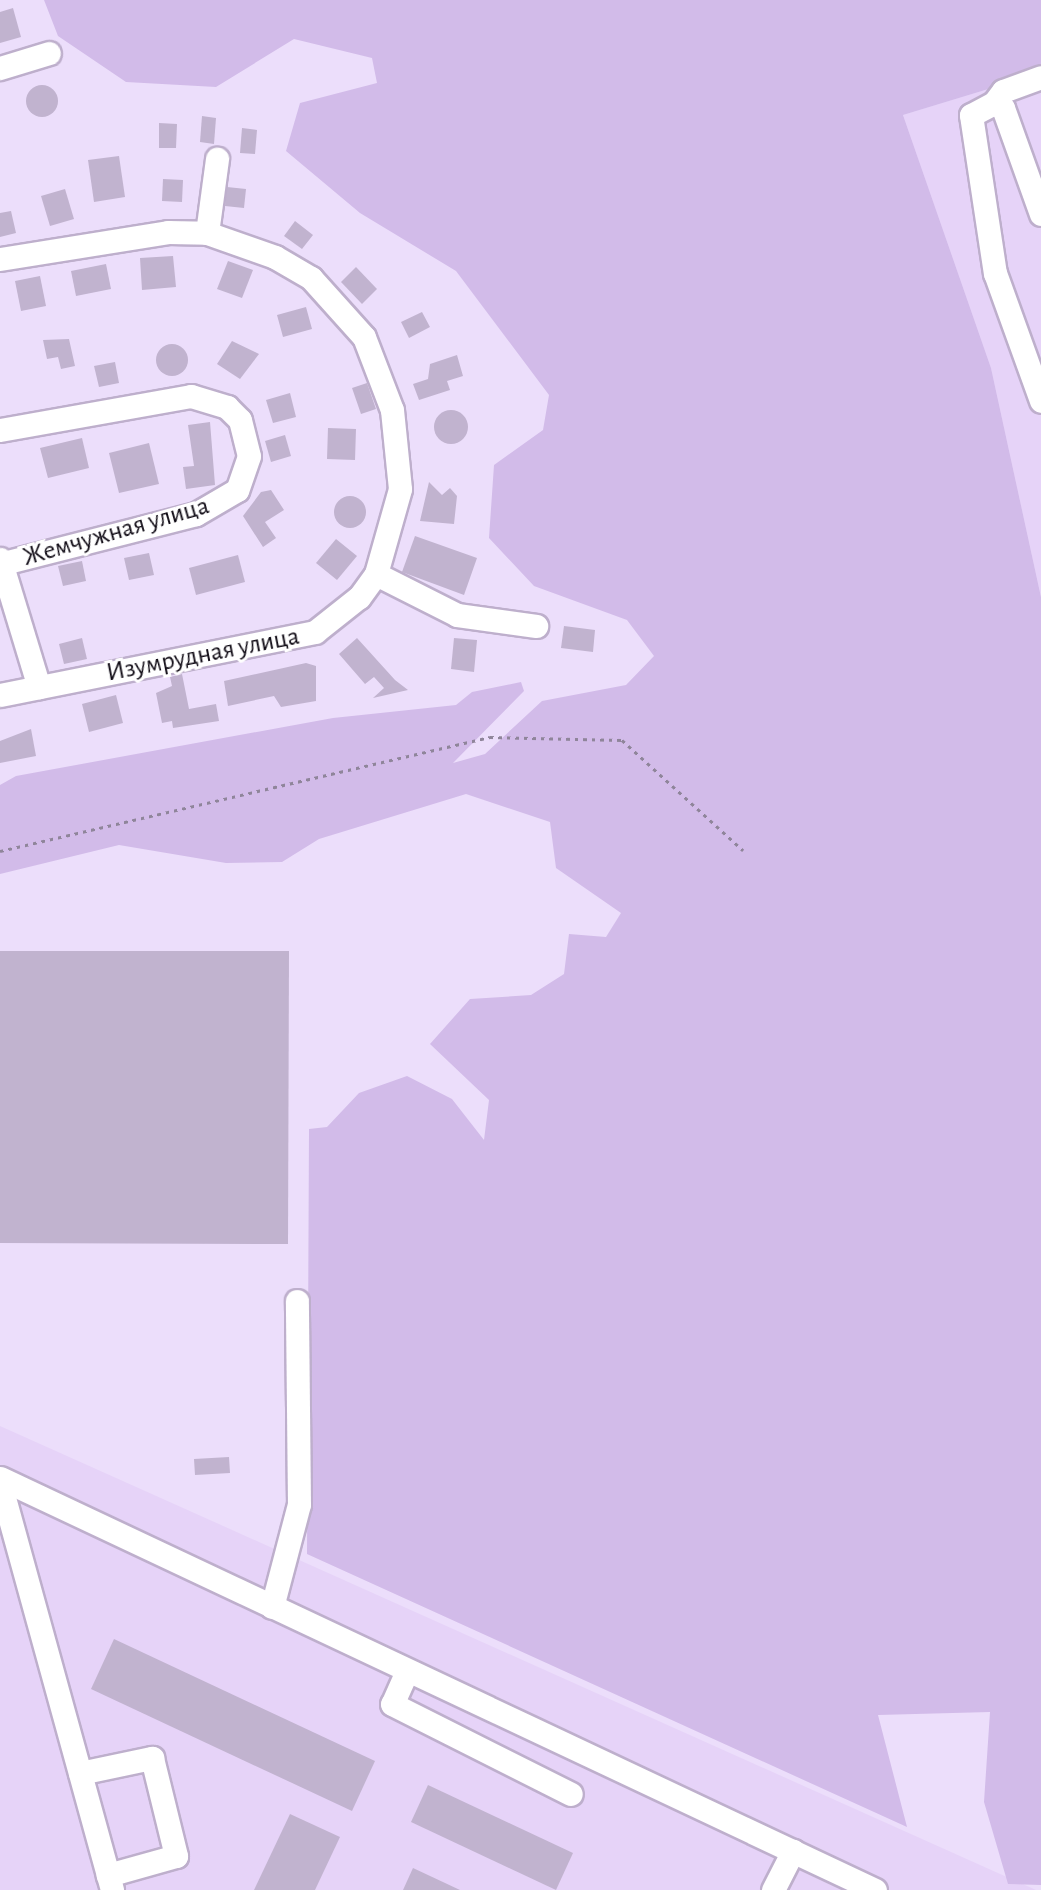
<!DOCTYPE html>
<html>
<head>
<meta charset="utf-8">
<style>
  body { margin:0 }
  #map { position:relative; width:1041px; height:1890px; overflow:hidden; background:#ecdefb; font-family:"Alegreya Sans",sans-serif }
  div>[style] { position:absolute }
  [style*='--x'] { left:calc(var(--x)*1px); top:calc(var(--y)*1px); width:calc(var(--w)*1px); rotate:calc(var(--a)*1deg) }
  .built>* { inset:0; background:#e6d3f8 }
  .green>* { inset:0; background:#d2bbe9 }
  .building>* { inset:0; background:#c1b3cf }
  .round { border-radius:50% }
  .path>* { height:2.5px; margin-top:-1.25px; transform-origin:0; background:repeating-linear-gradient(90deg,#8f859a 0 3.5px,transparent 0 8.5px) }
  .roads { filter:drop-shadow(2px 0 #beafcc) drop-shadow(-2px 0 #beafcc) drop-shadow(0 2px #beafcc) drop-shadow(0 -2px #beafcc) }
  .minor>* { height:23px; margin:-11.5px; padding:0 11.5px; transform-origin:11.5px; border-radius:11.5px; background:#fff }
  span { translate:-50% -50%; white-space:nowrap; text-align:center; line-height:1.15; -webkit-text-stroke:6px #fff; paint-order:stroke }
  .street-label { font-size:26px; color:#0f0a14 }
</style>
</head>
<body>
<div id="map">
  <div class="built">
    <i style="clip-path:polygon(1041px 73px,1041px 597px,991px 368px,903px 115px)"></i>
    <i style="clip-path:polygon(0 1426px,1036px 1890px,0 1890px)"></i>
  </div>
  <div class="green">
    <i style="clip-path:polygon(44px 0,1041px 0,1041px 73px,903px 115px,991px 368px,1041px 597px,1041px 1885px,1008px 1884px,984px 1802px,990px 1712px,878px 1715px,907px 1827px,307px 1554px,309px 1129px,327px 1127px,359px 1093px,407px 1076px,452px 1099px,484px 1140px,489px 1100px,430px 1044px,470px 999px,531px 995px,564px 974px,569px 934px,606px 937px,621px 913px,556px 868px,550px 822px,466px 794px,319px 839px,282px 862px,226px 863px,119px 845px,0 874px,0 785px,16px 776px,333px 718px,456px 705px,472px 692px,521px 682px,524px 691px,453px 763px,485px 754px,542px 701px,626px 685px,654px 656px,627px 620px,534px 586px,489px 538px,494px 465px,543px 430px,549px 395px,456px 271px,360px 213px,286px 151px,300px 103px,377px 83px,372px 58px,294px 39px,216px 87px,126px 82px,58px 36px)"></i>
  </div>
  <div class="building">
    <i style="clip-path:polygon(13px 8px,21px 37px,0 43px,0 12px)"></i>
    <i class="round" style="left:26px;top:85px;width:32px;height:32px"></i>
    <i style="clip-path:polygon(202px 116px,216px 118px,214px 144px,200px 142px)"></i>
    <i style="clip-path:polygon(159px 123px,177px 124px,176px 148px,159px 148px)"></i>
    <i style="clip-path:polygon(242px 128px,257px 130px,255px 154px,240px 153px)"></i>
    <i style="clip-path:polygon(119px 156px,125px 197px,94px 202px,88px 160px)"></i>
    <i style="clip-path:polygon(163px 179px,183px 180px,182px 202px,162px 201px)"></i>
    <i style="clip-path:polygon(227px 187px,246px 189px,244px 208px,225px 206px)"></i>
    <i style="clip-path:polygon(65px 189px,74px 219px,50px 226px,41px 196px)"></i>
    <i style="clip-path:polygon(11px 211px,16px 233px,0 237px,0 213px)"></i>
    <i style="clip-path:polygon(295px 221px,313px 235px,302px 249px,284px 236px)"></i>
    <i style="clip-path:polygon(173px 256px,176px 287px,142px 290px,140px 258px)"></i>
    <i style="clip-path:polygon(228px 261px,253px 270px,242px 298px,217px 289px)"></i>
    <i style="clip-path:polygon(106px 264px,111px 289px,76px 296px,71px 271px)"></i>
    <i style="clip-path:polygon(356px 267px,377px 289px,362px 304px,341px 282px)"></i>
    <i style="clip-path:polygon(40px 276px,46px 306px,21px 311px,15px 281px)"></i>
    <i style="clip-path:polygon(306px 307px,312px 329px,283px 337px,277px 315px)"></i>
    <i style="clip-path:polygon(422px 312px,430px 327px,409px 338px,401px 322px)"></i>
    <i style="clip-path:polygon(69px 339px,75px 366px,61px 369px,58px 357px,47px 359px,43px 340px)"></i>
    <i style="clip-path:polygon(232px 341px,259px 354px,240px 379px,217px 364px)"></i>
    <i class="round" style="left:156px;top:344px;width:32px;height:32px"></i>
    <i style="clip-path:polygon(457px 355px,463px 376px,447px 381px,450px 390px,419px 400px,413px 384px,428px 379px,430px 364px)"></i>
    <i style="clip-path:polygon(115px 362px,119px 383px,99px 387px,94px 366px)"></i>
    <i style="clip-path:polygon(367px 383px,376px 409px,361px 414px,352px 388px)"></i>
    <i style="clip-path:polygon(290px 393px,296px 417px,273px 423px,266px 400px)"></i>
    <i class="round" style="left:434px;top:410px;width:34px;height:34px"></i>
    <i style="clip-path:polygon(210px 422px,215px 485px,186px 489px,183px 467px,194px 466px,188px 425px)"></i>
    <i style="clip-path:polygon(328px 428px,356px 429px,355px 460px,327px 459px)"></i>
    <i style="clip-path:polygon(285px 435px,291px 456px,271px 462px,265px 441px)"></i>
    <i style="clip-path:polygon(82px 438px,89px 468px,48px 478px,40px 448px)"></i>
    <i style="clip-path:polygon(149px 443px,159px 484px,119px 493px,109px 453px)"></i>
    <i style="clip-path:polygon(429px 482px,442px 495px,450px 488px,457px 496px,454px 524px,420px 521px)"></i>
    <i style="clip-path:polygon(271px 490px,284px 510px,265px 522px,276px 538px,263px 547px,243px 516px,261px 492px)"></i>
    <i class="round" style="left:334px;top:496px;width:32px;height:32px"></i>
    <i style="clip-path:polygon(415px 536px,477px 558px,464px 595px,402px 572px)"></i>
    <i style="clip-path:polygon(336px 539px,357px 556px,337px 580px,316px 563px)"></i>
    <i style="clip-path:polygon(149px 553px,154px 575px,129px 580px,124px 558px)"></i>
    <i style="clip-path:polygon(238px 555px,245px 582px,196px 595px,189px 568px)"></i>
    <i style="clip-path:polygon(82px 561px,86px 581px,63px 586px,58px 566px)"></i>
    <i style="clip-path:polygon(564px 626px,595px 630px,593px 652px,561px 648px)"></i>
    <i style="clip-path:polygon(82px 638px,87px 659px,64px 664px,59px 644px)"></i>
    <i style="clip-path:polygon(357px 638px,395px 680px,408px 690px,373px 698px,384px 688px,374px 677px,365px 684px,339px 654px)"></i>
    <i style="clip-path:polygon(454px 638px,477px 640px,474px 672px,451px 669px)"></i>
    <i style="clip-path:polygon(306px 663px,316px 666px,316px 701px,281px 707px,274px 696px,228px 706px,224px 681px)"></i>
    <i style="clip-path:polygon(182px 674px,189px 709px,216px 704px,219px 721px,173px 728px,172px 721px,162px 723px,156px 693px,172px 686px,170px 677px)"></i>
    <i style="clip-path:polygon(116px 695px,123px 723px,89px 732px,82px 704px)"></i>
    <i style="clip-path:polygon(31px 729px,36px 756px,0 763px,0 741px)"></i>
    <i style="clip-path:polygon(0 951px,289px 951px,288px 1244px,0 1243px)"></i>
    <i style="clip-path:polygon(229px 1457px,230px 1473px,195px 1475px,194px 1459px)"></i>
    <i style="clip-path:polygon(114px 1639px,375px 1761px,352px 1811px,91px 1689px)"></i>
    <i style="clip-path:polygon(428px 1785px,573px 1853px,556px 1890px,411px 1822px)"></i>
    <i style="clip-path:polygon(290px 1814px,340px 1837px,315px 1890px,254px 1890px)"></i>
    <i style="clip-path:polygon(413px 1868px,460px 1890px,403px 1890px)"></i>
  </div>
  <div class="path">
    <i style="--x:0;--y:851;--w:503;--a:-13.1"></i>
    <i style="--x:490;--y:737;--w:132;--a:1.3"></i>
    <i style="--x:622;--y:740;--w:164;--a:42.3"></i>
  </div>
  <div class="roads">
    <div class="minor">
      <i style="--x:0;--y:68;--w:51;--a:-17"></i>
      <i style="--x:994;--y:103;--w:15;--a:-53"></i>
      <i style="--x:1003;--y:91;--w:40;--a:-20.2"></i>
      <i style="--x:1041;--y:214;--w:113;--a:-109.7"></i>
      <i style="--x:1003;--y:108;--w:10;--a:-151"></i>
      <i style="--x:994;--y:103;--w:26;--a:152"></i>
      <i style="--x:971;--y:115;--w:160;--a:81.4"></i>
      <i style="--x:995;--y:273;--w:136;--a:70.2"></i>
      <i style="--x:207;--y:233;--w:75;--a:-82.3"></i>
      <i style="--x:0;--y:259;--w:170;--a:-9.1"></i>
      <i style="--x:168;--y:232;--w:39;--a:1"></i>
      <i style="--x:207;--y:233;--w:72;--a:19.4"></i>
      <i style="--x:275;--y:257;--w:42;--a:30.3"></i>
      <i style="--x:311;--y:278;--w:79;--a:48.1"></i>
      <i style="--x:364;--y:337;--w:78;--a:69"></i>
      <i style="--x:392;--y:410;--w:79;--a:84.2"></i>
      <i style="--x:400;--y:489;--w:88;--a:105.8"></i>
      <i style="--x:376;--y:574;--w:29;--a:126"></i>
      <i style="--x:359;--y:597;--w:56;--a:141.5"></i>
      <i style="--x:315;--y:632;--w:321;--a:168.7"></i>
      <i style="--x:0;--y:430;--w:194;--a:-10.1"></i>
      <i style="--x:191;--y:396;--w:38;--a:17"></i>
      <i style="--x:227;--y:407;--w:18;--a:45"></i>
      <i style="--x:240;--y:420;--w:37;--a:76"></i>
      <i style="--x:249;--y:456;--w:36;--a:109"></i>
      <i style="--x:237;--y:490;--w:48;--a:149.7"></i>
      <i style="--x:196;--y:514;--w:202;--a:165.7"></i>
      <i style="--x:0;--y:559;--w:134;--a:73.1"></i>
      <i style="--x:376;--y:574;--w:91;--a:26.8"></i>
      <i style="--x:457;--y:615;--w:80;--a:7.9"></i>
      <i style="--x:0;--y:1478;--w:967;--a:25.21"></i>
      <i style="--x:0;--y:1483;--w:422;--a:74.6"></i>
      <i style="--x:272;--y:1607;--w:106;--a:-75.3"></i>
      <i style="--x:299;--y:1504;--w:203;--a:-90.6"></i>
      <i style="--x:407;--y:1671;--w:36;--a:114"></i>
      <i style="--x:392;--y:1704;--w:200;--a:26.7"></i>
      <i style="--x:80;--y:1773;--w:74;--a:-11.8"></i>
      <i style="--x:152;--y:1758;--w:101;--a:76.2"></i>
      <i style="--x:176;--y:1856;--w:71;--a:164.4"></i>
      <i style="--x:773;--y:1890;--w:44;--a:-62.9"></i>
    </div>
  </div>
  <div class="street-label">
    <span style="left:116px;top:532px;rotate:-16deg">Жемчужная улица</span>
    <span style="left:203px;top:655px;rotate:-11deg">Изумрудная улица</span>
  </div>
</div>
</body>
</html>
